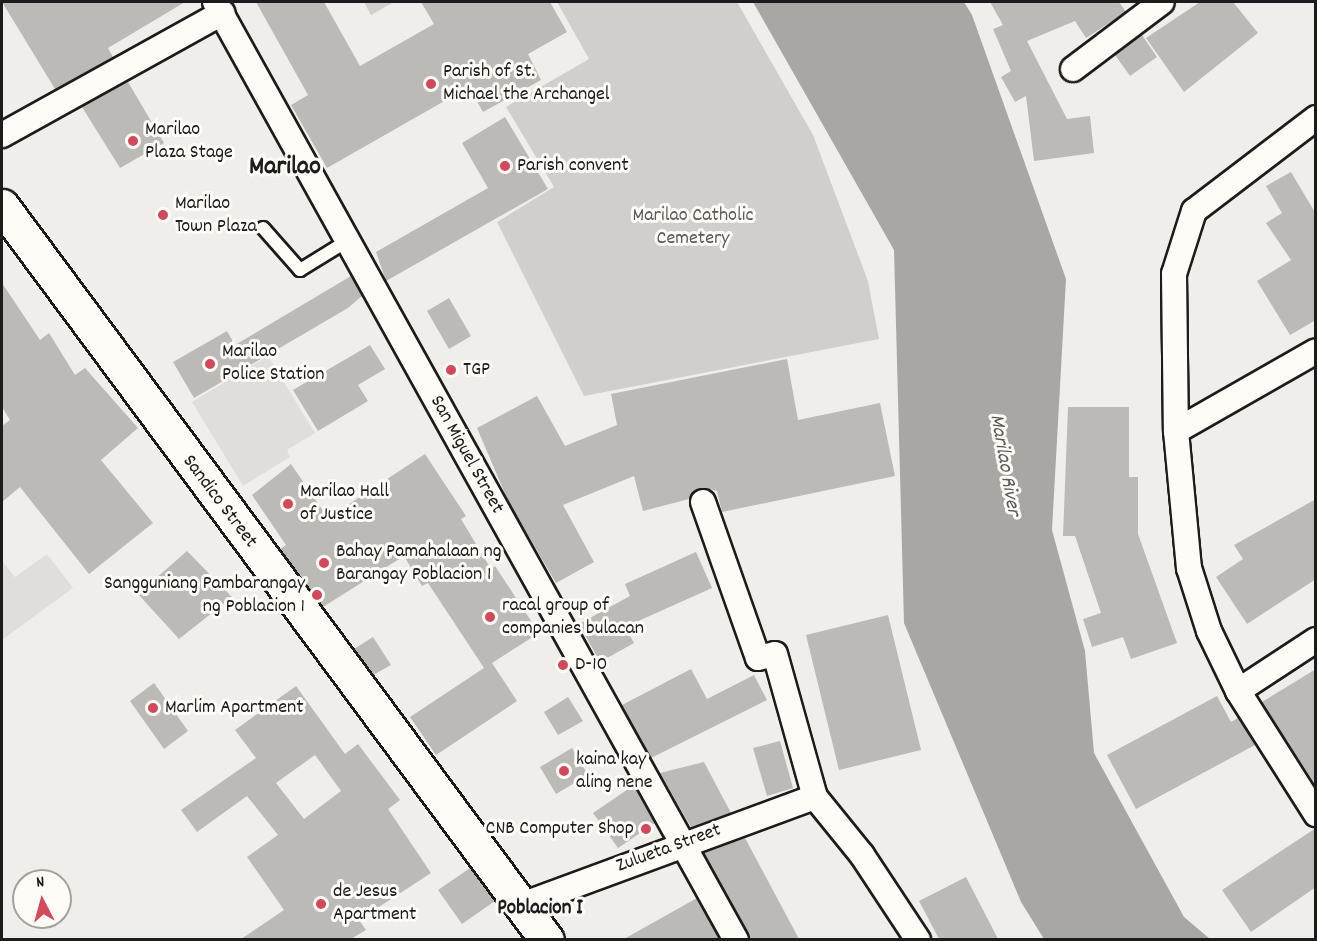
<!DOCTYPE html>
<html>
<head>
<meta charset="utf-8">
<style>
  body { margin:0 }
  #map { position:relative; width:1317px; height:941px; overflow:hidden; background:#f0eeea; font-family:Dekko,sans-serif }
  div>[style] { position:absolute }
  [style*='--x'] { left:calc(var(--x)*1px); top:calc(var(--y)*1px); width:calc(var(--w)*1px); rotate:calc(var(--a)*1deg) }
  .built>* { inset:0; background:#e0deda }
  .green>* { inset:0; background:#d0cfcc }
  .water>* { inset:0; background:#a8a7a3 }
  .building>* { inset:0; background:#bbbab6 }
  .roads { filter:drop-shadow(2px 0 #1c1c1c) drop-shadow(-2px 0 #1c1c1c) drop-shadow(0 2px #1c1c1c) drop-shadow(0 -2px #1c1c1c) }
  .lane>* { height:12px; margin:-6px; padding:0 6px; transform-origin:6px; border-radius:6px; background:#fdfcf7 }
  .street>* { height:24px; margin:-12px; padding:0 12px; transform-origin:12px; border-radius:12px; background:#fdfcf7 }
  .secondary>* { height:33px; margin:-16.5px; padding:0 16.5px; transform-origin:16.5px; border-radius:16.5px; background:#fdfcf7 }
  .dots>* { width:16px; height:16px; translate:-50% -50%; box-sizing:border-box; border:3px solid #fdfcf7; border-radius:50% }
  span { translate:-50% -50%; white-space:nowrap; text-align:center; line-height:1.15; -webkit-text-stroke:6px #fdfcf7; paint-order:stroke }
  .poi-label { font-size:20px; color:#1c1c1c }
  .left { translate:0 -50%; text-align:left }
  .right { translate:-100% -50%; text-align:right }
  .park-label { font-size:20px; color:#5b5b5a }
  .street-label { font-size:20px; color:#1c1c1c }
  .water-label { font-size:21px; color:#5b5b59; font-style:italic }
  .neighbourhood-label { font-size:21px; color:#1c1c1c; font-weight:700 }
  .district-label { font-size:26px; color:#1c1c1c; font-weight:700 }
  .frame { position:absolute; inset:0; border:3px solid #1c1c1c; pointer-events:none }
  .north { position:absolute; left:12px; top:869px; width:60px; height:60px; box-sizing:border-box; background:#fdfcf7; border:2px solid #a3a29f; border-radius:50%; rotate:354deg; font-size:16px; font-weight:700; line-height:24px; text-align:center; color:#1c1c1c }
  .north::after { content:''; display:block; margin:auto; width:21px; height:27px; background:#d1495b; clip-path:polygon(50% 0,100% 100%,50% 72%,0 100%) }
</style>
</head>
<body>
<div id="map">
  <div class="built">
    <i style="clip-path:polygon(268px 356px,315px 433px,287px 450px,290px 457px,243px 486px,192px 402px)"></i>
    <i style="clip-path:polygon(47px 554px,73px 588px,2px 640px,2px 561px,15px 577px)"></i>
  </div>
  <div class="green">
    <i style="clip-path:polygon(364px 2px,394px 2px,371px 15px)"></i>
    <i style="clip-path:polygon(557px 2px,737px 2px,813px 135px,868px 281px,879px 339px,584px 396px,497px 222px,554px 187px,506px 107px,589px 59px)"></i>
  </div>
  <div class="water">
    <i style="clip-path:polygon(753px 2px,964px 2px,972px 15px,1066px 279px,1052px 530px,1085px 651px,1094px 753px,1184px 917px,1210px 939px,1044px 939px,1021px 902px,904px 623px,894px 250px)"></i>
  </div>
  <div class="building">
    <i style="clip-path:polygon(2px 2px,185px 2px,108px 48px,113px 57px,55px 89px)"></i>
    <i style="clip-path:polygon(256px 2px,324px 2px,360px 66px,434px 24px,421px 2px,550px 2px,567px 32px,528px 54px,541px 80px,483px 112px,469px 87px,327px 168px,291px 105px,308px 95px)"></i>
    <i style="clip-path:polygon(990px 2px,1119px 2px,1126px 12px,1086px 38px,1075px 21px,1027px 41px,1067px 119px,1090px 116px,1094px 153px,1034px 161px,1026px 96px,1015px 102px,1001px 77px,1011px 71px,993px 29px,1003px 25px)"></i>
    <i style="clip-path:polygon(1200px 2px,1233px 2px,1258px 33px,1184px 92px,1146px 38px)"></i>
    <i style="clip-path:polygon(1142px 35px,1157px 57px,1130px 76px,1115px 55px)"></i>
    <i style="clip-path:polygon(128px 82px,164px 143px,120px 168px,82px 107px)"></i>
    <i style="clip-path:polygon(505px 117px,548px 189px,386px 281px,376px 252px,488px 188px,462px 143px)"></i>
    <i style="clip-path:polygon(1291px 172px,1316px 214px,1316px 320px,1290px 335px,1257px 281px,1291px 260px,1266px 223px,1282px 213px,1266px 186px)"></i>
    <i style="clip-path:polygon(351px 276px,362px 296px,348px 308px,194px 398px,173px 362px,227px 331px,235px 345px)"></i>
    <i style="clip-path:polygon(2px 283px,40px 340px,49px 333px,75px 375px,85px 368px,138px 428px,101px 460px,153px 523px,89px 574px,20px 487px,2px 502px,2px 426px,10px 420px,2px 407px)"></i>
    <i style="clip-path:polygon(449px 298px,471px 336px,449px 349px,427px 311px)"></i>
    <i style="clip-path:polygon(370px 345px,385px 369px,358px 385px,368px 401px,318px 431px,293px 390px)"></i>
    <i style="clip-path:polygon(787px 359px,798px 420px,880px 403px,895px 476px,722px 512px,717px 491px,705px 488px,689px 499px,643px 511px,634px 476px,563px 505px,594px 562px,556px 583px,509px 503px,477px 428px,537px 396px,565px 446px,617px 425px,611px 394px)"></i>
    <i style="clip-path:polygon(1068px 407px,1129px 407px,1129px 477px,1138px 477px,1138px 534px,1177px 643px,1131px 659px,1123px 637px,1092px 647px,1083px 619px,1101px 613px,1075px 536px,1063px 536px)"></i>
    <i style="clip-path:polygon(425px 454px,466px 516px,461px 519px,491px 569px,495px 566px,539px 633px,492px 663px,517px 701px,436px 755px,410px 717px,484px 668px,428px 583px,422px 586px,404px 556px,323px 607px,280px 549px,286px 545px,252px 495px,291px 464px,328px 518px)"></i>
    <i style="clip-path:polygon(1316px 499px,1316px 579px,1247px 624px,1216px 577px,1243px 559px,1234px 545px)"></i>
    <i style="clip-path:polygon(187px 551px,232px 597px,179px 639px,138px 594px)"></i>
    <i style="clip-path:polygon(696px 552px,712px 588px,625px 627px,634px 643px,600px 662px,579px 624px,630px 596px,625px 584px)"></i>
    <i style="clip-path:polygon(888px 615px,921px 750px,839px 770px,806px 635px)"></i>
    <i style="clip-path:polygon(373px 637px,391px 665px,373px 675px,354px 649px)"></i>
    <i style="clip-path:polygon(691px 669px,707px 699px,754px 675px,767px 700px,651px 758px,622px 705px)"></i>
    <i style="clip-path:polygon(1316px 669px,1316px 786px,1262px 702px)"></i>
    <i style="clip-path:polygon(154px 683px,188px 731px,164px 749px,130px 701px)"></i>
    <i style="clip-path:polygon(evenodd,296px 686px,345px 754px,358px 744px,400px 800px,388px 809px,431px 873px,359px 920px,366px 930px,351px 939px,241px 939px,284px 910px,247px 857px,278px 835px,247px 796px,197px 832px,181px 810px,256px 758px,235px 730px,296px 686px,315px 755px,341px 791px,304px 819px,276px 783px,315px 755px)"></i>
    <i style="clip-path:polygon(1217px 696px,1231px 722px,1238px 718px,1255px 745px,1136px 809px,1107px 755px)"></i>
    <i style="clip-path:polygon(568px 697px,583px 721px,558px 735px,544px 712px)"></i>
    <i style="clip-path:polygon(780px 741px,793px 788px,767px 796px,753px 748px)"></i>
    <i style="clip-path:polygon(572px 748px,588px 775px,556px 794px,540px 767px)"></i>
    <i style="clip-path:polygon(704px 762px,731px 813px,691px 827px,660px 773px)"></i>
    <i style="clip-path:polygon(634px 785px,655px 823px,618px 848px,593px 813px)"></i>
    <i style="clip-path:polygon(1316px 828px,1316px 887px,1251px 932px,1222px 890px)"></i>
    <i style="clip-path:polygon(745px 838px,799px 939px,750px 939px,704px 853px)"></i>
    <i style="clip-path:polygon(470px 868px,495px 901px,462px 924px,438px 890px)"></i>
    <i style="clip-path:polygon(966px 877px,998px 939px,939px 939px,919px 901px)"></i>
    <i style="clip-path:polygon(697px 898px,719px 939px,624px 939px)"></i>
  </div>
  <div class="roads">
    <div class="lane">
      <i style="--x:263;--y:228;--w:56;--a:48.6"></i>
      <i style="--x:300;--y:270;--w:55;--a:-31.7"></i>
    </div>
    <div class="street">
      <i style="--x:215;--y:2;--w:1073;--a:60.95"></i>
      <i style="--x:1073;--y:69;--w:111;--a:-37"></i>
      <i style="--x:1316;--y:118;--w:153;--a:142.7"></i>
      <i style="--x:1194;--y:211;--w:66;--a:107.6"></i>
      <i style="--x:1174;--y:274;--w:157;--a:89.3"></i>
      <i style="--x:1176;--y:431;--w:161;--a:-29.7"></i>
      <i style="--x:2;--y:135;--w:252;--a:-29"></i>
      <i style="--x:1176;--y:431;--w:138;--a:84.6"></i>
      <i style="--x:1189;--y:568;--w:66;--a:72.4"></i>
      <i style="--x:1209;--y:631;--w:67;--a:64.2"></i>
      <i style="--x:1238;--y:691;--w:146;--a:57.6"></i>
      <i style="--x:703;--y:502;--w:165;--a:70.6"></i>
      <i style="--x:758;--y:658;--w:17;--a:-13"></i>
      <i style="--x:775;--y:654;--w:148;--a:74.4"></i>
      <i style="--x:815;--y:797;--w:75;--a:51"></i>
      <i style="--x:862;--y:855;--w:102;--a:56.6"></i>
      <i style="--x:1238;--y:691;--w:93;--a:-33.2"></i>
      <i style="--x:524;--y:904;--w:310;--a:-20.2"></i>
    </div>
    <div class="secondary">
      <i style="--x:2;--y:206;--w:914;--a:53.41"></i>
    </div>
  </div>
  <div class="dots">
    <i style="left:431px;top:84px;background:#d1495b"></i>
    <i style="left:133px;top:141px;background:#d1495b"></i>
    <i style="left:505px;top:166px;background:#d1495b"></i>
    <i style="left:163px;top:215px;background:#d1495b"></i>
    <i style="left:210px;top:364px;background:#d1495b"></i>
    <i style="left:451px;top:370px;background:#d1495b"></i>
    <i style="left:288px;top:504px;background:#d1495b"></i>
    <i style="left:324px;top:563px;background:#d1495b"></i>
    <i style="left:317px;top:595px;background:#d1495b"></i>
    <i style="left:490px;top:617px;background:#d1495b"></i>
    <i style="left:563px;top:665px;background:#d1495b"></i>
    <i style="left:153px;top:708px;background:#d1495b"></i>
    <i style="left:564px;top:771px;background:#d1495b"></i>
    <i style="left:646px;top:829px;background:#d1495b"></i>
    <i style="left:321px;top:904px;background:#d1495b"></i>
  </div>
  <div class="poi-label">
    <span class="left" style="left:443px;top:84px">Parish of St.<br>Michael the Archangel</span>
    <span class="left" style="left:145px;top:142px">Marilao<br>Plaza Stage</span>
    <span class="left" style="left:517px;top:166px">Parish convent</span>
    <span class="left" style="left:175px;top:216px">Marilao<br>Town Plaza</span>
    <span class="left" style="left:222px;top:364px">Marilao<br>Police Station</span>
    <span class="left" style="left:463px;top:370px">TGP</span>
    <span class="left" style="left:300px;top:504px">Marilao Hall<br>of Justice</span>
    <span class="left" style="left:336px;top:564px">Bahay Pamahalaan ng<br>Barangay Poblacion 1</span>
    <span class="right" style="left:305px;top:596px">Sangguniang Pambarangay<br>ng Poblacion 1</span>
    <span class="left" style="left:502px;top:618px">racal group of<br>companies bulacan</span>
    <span class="left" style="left:575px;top:665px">D-10</span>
    <span class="left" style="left:165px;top:708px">Marlim Apartment</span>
    <span class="left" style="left:576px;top:772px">kaina kay<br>aling nene</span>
    <span class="right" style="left:634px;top:829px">CNB Computer Shop</span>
    <span class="left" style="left:333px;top:904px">de Jesus<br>Apartment</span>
  </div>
  <div class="park-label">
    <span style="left:693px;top:228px">Marilao Catholic<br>Cemetery</span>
  </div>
  <div class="street-label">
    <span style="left:466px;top:455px;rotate:61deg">San Miguel Street</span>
    <span style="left:219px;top:502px;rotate:53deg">Sandico Street</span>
    <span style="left:669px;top:849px;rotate:-20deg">Zulueta Street</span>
  </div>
  <div class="water-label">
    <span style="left:1004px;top:465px;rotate:80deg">Marilao River</span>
  </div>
  <div class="neighbourhood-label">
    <span style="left:540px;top:909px">Poblacion I</span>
  </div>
  <div class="district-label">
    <span style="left:285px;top:168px">Marilao</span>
  </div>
  <div class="frame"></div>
  <div class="north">N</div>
</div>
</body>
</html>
